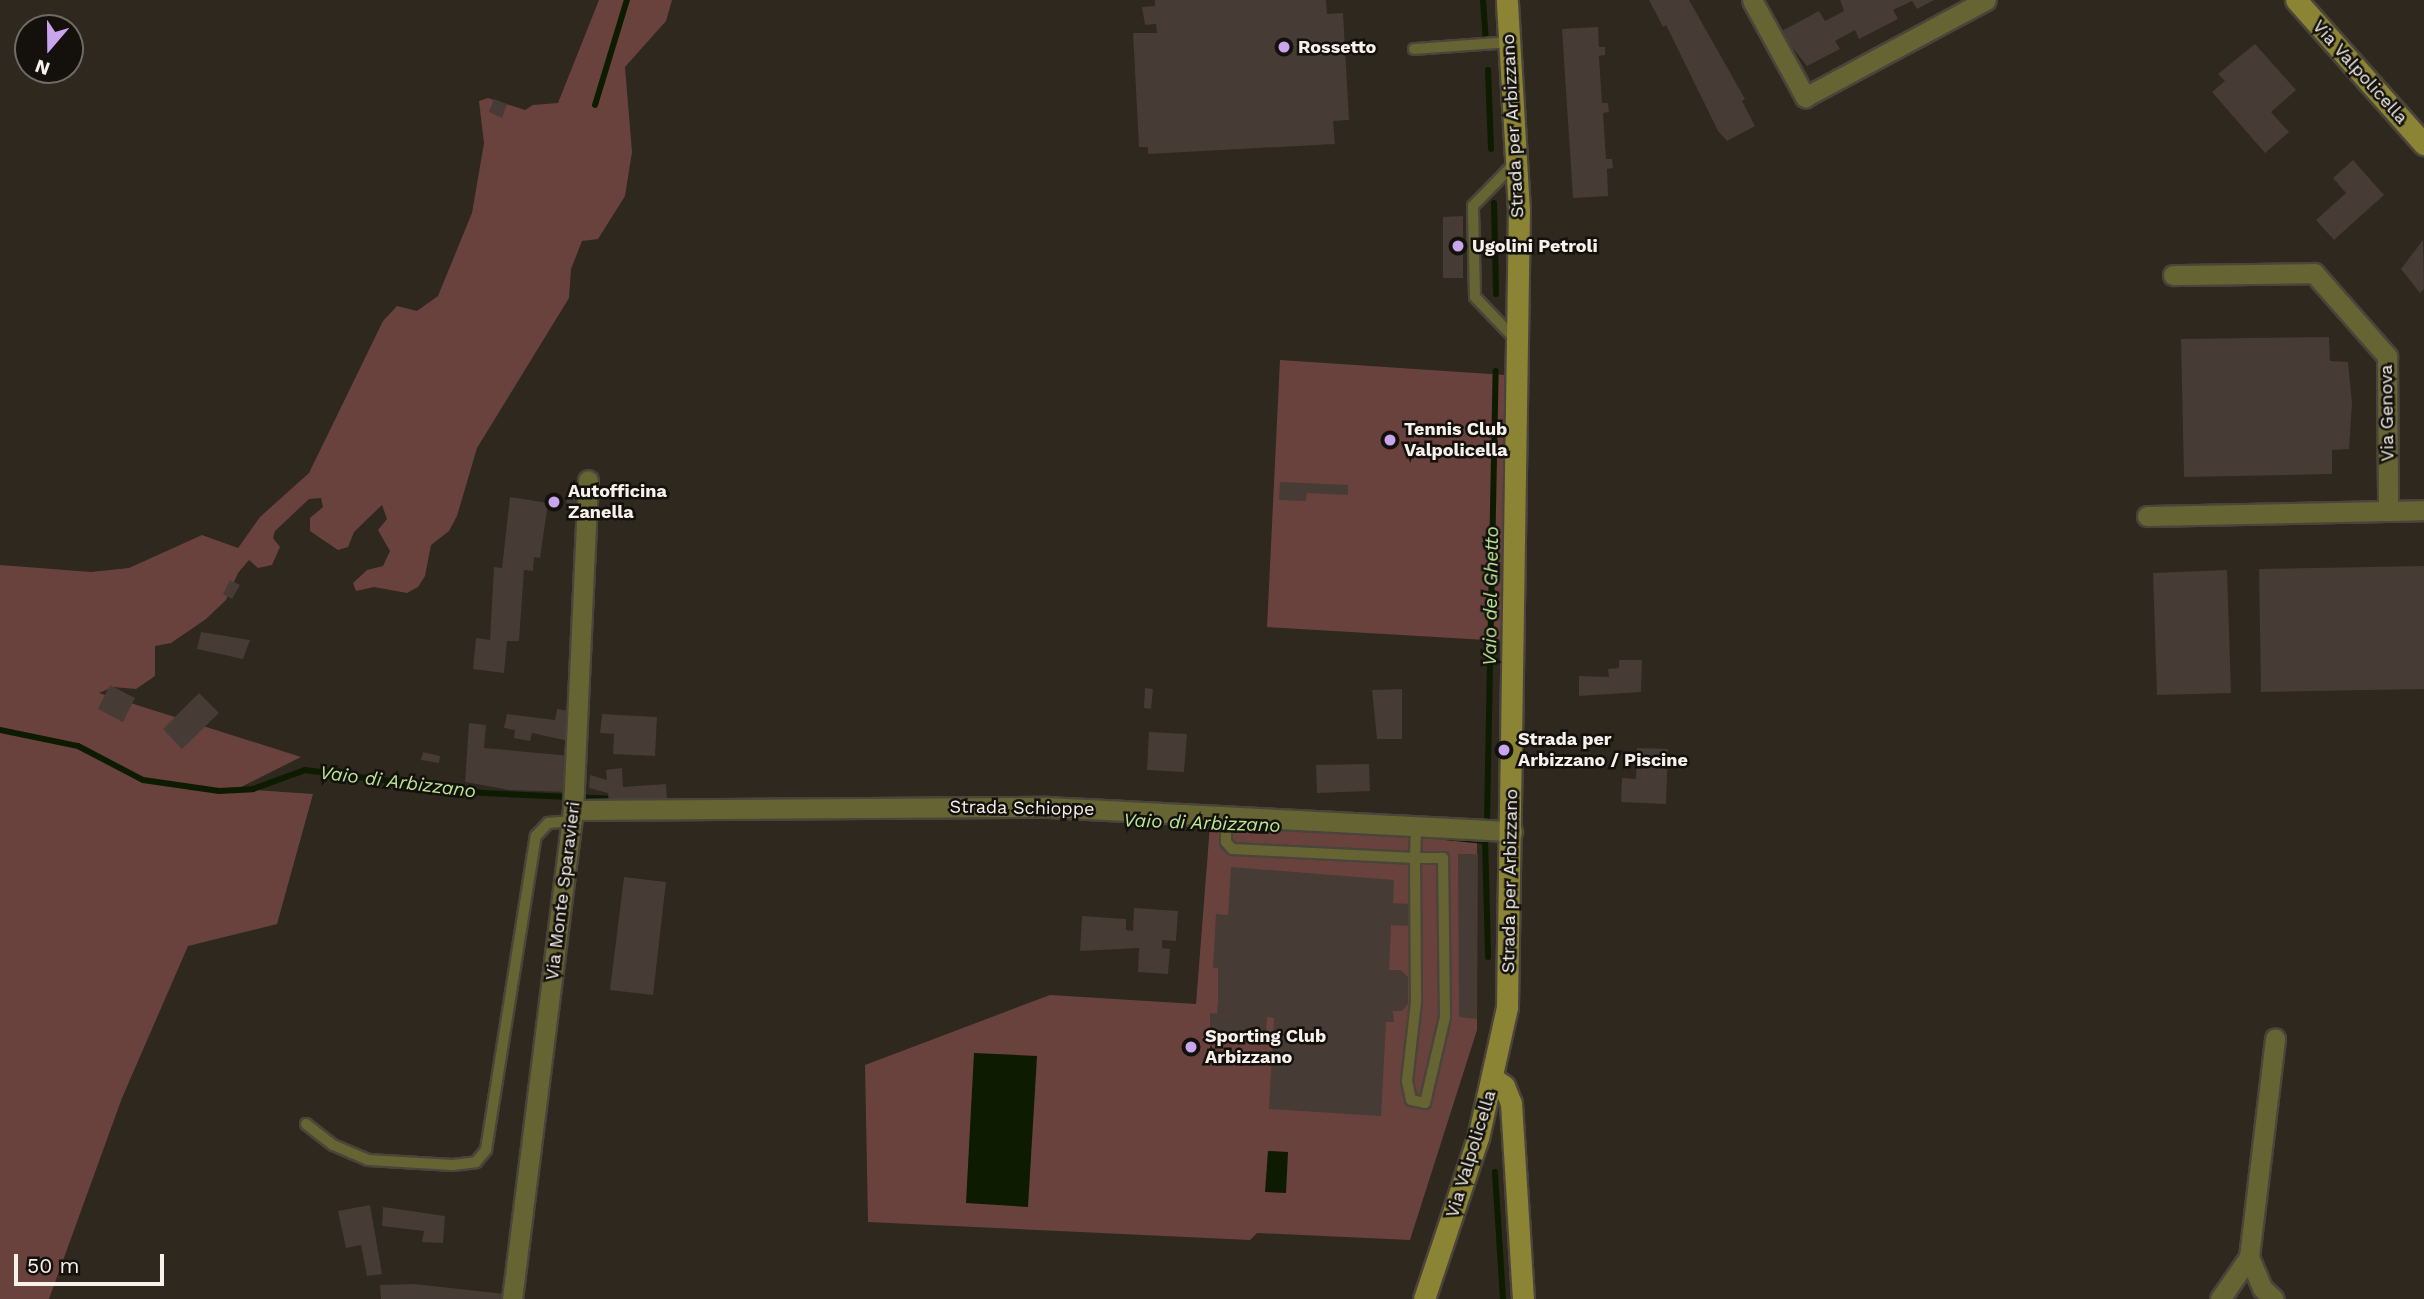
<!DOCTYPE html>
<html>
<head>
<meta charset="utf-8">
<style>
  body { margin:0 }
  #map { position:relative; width:2424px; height:1299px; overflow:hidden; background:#2e281e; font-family:"Work Sans",sans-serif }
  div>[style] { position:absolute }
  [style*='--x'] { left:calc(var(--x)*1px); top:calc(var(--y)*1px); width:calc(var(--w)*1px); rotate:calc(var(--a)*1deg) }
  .green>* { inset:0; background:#69423e }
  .water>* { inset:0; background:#0d1b01 }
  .stream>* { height:6px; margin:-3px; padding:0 3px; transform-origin:3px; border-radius:3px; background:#0d1b01 }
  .building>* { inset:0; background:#463b35 }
  .roads { filter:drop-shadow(2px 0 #4a443b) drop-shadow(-2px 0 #4a443b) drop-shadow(0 2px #4a443b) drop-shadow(0 -2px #4a443b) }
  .lane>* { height:10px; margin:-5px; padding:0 5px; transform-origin:5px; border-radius:5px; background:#676434 }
  .street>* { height:19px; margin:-9.5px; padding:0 9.5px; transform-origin:9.5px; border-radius:9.5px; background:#676434 }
  .secondary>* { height:21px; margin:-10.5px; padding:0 10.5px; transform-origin:10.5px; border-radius:10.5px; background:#8a8434 }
  .dots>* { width:19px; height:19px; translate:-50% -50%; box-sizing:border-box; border:4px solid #14110d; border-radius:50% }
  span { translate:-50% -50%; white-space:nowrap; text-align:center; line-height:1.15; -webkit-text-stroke:5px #14110d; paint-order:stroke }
  .poi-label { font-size:18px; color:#f6f2eb; font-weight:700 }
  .left { translate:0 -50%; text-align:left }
  .street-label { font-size:18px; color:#f6f2eb }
  .water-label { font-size:19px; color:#bae794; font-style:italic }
  .north { position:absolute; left:14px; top:14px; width:70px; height:70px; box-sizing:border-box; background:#14110d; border:2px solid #6e6b66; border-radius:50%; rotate:200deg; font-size:19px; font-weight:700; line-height:28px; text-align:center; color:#f6f2eb }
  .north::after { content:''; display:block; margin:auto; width:24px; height:32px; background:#c9a5ee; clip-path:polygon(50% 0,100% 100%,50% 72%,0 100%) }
  .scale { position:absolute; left:14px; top:1254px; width:150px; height:32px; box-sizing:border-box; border:4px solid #f6f2eb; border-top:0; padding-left:9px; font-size:21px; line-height:24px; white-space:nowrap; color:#f6f2eb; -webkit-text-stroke:5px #14110d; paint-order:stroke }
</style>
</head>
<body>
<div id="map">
  <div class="green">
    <i style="clip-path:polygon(599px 0,672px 0,666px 21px,625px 67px,632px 152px,625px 196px,598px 239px,582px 241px,571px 269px,569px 298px,477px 448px,457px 516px,449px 531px,431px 545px,425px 576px,418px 587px,407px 593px,374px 587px,356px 591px,353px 583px,367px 570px,383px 566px,390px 551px,378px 530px,387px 519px,382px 505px,354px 532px,348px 547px,338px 550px,310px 531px,310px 518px,323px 507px,321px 498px,309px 499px,275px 531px,273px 538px,280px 547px,272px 565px,258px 568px,249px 560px,238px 573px,226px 600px,206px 619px,171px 643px,155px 646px,155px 676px,136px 689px,113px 687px,99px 693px,301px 757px,237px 789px,313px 794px,277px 924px,188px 946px,122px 1098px,49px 1299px,0 1299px,0 565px,91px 572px,129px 568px,202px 535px,238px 548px,260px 517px,309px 473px,383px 321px,397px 306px,417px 311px,438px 296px,472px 213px,484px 143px,479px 101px,488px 98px,525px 110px,533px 105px,558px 103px)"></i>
    <i style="clip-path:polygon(1280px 360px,1505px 375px,1503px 641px,1267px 627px)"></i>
    <i style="clip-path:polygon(1210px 825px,1477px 840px,1477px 1030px,1410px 1240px,1257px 1233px,1250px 1240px,868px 1222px,865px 1065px,1050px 995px,1196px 1004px)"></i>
  </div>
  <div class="water">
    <i style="clip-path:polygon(974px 1053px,1037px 1056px,1028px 1207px,966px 1203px)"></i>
    <i style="clip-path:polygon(1268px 1151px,1288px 1152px,1286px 1193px,1265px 1192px)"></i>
  </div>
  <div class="stream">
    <i style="--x:1483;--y:0;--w:39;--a:86"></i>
    <i style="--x:1488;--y:70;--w:79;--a:87.8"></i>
    <i style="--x:595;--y:105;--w:110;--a:-73.1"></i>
    <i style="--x:1494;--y:203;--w:91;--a:88.7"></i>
    <i style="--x:0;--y:730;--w:80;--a:11.6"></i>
    <i style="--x:78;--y:746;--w:73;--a:27.6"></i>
    <i style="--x:143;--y:780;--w:77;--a:8.2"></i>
    <i style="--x:219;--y:791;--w:34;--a:-3"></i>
    <i style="--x:253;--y:789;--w:55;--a:-20.1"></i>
    <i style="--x:305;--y:770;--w:179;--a:7.4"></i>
    <i style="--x:483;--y:793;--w:134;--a:2.6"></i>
    <i style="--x:1487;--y:821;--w:450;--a:-88.9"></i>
    <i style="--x:1445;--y:837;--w:40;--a:5.7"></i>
    <i style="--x:1485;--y:839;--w:118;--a:88.5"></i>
    <i style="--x:1495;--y:1172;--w:127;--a:86.4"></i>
  </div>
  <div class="building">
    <i style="clip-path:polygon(1155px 0,1326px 0,1327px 14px,1343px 13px,1349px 120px,1333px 121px,1335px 144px,1148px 154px,1148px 147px,1139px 147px,1133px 33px,1157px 33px,1156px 24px,1145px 25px,1142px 7px,1155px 6px)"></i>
    <i style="clip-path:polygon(1649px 0,1689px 0,1745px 99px,1742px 101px,1755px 126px,1727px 141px,1718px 131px,1666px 25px,1663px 27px)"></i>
    <i style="clip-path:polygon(1840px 0,1934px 0,1917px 9px,1912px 1px,1893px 10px,1898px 19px,1859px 39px,1855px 30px,1835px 41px,1840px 49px,1807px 66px,1780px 32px,1819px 11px,1825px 21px,1844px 11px)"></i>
    <i style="clip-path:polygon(1598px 27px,1599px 47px,1605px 47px,1605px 55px,1599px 56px,1602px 103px,1608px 103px,1609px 112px,1603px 113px,1606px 159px,1612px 159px,1613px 168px,1607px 169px,1608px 196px,1573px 198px,1562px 29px)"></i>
    <i style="clip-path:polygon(2255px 44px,2296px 90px,2271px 112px,2289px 132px,2265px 153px,2212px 92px,2225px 81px,2218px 74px)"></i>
    <i style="clip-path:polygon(494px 99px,507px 104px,502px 118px,489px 112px)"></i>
    <i style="clip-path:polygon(2353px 160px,2384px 195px,2334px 240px,2316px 220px,2346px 193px,2333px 178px)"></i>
    <i style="clip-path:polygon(1463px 216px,1463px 278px,1443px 278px,1443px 217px)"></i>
    <i style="clip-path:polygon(2423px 240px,2424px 289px,2420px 293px,2401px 269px)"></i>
    <i style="clip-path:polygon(2329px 337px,2330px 361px,2348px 362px,2352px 403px,2349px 449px,2332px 450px,2332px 474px,2184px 477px,2181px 339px)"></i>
    <i style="clip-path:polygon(1280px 482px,1348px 485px,1348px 495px,1307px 493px,1306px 501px,1279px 500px)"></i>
    <i style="clip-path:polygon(568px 491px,580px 493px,578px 506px,566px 504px)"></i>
    <i style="clip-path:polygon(510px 497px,548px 503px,540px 558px,534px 557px,533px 571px,524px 570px,519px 641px,507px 641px,504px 673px,473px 669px,476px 638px,490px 640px,494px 567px,502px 568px)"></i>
    <i style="clip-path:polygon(2424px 566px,2424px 689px,2261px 692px,2259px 569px)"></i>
    <i style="clip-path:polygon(2227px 570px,2231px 693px,2157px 695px,2153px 573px)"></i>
    <i style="clip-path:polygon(230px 580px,240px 585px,232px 599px,223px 594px)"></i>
    <i style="clip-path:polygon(201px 632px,250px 640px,243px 659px,197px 649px)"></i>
    <i style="clip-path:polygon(1619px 660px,1642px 660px,1641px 692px,1579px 696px,1579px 676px,1609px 677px,1608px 669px,1619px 668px)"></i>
    <i style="clip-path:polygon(110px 685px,135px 698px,123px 722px,98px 709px)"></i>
    <i style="clip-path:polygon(1145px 688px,1153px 689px,1151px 709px,1144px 708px)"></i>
    <i style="clip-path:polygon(1402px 689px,1402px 739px,1377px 739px,1372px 690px)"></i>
    <i style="clip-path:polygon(199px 693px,219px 713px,182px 749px,163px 729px)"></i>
    <i style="clip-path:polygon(557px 709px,575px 712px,573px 742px,532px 733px,530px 741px,514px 738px,515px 730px,504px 728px,507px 714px,555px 720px)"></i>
    <i style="clip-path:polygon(602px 714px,657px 717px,655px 756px,613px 754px,614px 734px,600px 733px)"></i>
    <i style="clip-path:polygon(469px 723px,486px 725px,484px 748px,572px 756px,568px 792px,510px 790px,465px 782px)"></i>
    <i style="clip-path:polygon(1149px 732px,1187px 734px,1184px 772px,1147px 770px)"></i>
    <i style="clip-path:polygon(1637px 748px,1668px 749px,1666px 804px,1621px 802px,1622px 778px,1636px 779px)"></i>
    <i style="clip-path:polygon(423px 752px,440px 756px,439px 763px,421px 760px)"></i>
    <i style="clip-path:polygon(1369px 764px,1370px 791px,1317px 793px,1316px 765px)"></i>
    <i style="clip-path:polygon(622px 768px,623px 787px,666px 784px,667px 800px,609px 805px,608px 793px,589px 788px,590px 775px,607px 780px,606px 770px)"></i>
    <i style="clip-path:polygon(1458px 854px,1478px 854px,1477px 1019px,1459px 1017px)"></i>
    <i style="clip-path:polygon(1231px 867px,1394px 880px,1393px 903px,1411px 904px,1411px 926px,1391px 925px,1389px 970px,1401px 970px,1408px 977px,1408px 1004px,1402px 1011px,1393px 1011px,1394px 1022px,1386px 1022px,1381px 1116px,1269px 1109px,1274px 1018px,1267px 1017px,1266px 1034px,1210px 1031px,1210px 1013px,1217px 1014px,1218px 1000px,1218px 968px,1213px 968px,1216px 914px,1228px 915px)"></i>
    <i style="clip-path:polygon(624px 877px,666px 882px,653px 995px,610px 990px)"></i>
    <i style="clip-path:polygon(1134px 908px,1178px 911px,1176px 941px,1162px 940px,1162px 948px,1170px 949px,1168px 974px,1138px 972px,1139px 948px,1080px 951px,1082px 916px,1126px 919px,1126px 930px,1133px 931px)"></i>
    <i style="clip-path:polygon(370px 1205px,382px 1274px,367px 1276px,361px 1245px,346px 1248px,338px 1211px)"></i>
    <i style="clip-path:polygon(383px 1207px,445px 1216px,443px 1243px,422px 1242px,424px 1231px,382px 1226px)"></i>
    <i style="clip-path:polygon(380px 1285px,414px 1284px,505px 1294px,504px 1299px,381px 1299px)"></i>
  </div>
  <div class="roads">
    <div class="lane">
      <i style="--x:1414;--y:49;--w:95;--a:-4.2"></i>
      <i style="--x:1515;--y:339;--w:58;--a:-133.6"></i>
      <i style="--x:1475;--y:297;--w:91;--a:-91.3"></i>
      <i style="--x:1473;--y:206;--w:60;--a:-45.7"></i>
      <i style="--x:1226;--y:816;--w:26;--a:90"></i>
      <i style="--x:1226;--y:842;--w:9;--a:49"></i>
      <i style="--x:1232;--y:849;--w:183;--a:2.8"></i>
      <i style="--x:1415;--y:858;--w:144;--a:89.6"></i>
      <i style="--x:1416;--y:1002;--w:80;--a:96.5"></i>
      <i style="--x:1407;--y:1081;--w:19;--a:78"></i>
      <i style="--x:1411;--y:1100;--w:14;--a:12"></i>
      <i style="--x:1425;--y:1103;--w:88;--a:-76.9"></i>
      <i style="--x:1445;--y:1017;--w:159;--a:-90.7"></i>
      <i style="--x:1443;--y:858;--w:28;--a:180"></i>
      <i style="--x:1415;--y:858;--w:32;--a:-88"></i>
      <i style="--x:306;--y:1124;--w:34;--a:38"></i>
      <i style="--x:333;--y:1145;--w:38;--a:23"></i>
      <i style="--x:368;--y:1160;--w:85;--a:3.4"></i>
      <i style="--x:453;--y:1165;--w:23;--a:-7"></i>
      <i style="--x:476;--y:1162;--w:16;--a:-50"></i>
      <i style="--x:486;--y:1150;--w:318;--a:-81"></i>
      <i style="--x:536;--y:836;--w:18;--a:-47"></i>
      <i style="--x:548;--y:823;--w:24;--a:-5"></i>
    </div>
    <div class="street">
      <i style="--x:1752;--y:0;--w:111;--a:61.3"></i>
      <i style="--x:1805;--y:97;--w:205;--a:-28.2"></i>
      <i style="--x:2173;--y:275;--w:141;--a:-0.8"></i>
      <i style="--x:2314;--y:273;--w:111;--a:48.7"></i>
      <i style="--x:2387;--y:356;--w:155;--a:89.6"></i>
      <i style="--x:2147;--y:516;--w:277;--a:-1.2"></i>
      <i style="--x:573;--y:810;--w:475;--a:-0.4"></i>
      <i style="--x:1048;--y:807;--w:465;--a:3"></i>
      <i style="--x:2249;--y:1257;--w:34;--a:67"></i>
      <i style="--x:2262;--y:1288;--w:16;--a:43"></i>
      <i style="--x:512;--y:1299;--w:493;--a:-82.9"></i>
      <i style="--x:573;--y:810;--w:330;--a:-87.4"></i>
      <i style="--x:2220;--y:1299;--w:51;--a:-55.4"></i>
      <i style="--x:2249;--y:1257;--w:220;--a:-83.2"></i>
    </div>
    <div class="secondary">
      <i style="--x:2296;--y:0;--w:193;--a:48.4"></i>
      <i style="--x:1494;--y:1079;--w:12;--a:35"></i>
      <i style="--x:1504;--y:1086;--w:18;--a:68"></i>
      <i style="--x:1511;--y:1103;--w:196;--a:86.5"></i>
      <i style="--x:1424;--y:1299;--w:170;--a:-71.5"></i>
      <i style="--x:1478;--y:1138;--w:134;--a:-77.5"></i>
      <i style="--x:1507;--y:1007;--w:796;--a:-89.14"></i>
      <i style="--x:1519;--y:211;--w:211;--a:-93.3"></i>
    </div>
  </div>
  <div class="dots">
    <i style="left:1284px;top:47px;background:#c9a5ee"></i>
    <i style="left:1458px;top:246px;background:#c9a5ee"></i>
    <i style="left:1390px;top:440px;background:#c9a5ee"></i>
    <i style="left:554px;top:502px;background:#c9a5ee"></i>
    <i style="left:1504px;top:750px;background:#c9a5ee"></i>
    <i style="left:1191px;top:1047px;background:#c9a5ee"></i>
  </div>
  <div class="poi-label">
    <span class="left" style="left:1298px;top:47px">Rossetto</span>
    <span class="left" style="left:1472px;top:246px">Ugolini Petroli</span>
    <span class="left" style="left:1404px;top:440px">Tennis Club<br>Valpolicella</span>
    <span class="left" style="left:568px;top:502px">Autofficina<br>Zanella</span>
    <span class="left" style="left:1518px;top:750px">Strada per<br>Arbizzano / Piscine</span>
    <span class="left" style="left:1205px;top:1047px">Sporting Club<br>Arbizzano</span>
  </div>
  <div class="street-label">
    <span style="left:2360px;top:72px;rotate:48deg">Via Valpolicella</span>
    <span style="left:1513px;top:126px;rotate:-93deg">Strada per Arbizzano</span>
    <span style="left:2387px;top:413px;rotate:-91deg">Via Genova</span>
    <span style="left:1022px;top:808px;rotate:1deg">Strada Schioppe</span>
    <span style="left:1510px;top:881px;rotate:-89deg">Strada per Arbizzano</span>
    <span style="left:563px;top:891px;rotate:-83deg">Via Monte Sparavieri</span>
    <span style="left:1471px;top:1154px;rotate:-73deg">Via Valpolicella</span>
  </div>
  <div class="water-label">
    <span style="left:1491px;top:596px;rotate:-89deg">Vaio del Ghetto</span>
    <span style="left:398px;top:782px;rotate:7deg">Vaio di Arbizzano</span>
    <span style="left:1202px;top:823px;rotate:2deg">Vaio di Arbizzano</span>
  </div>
  <div class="north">N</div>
  <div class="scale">50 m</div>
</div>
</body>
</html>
